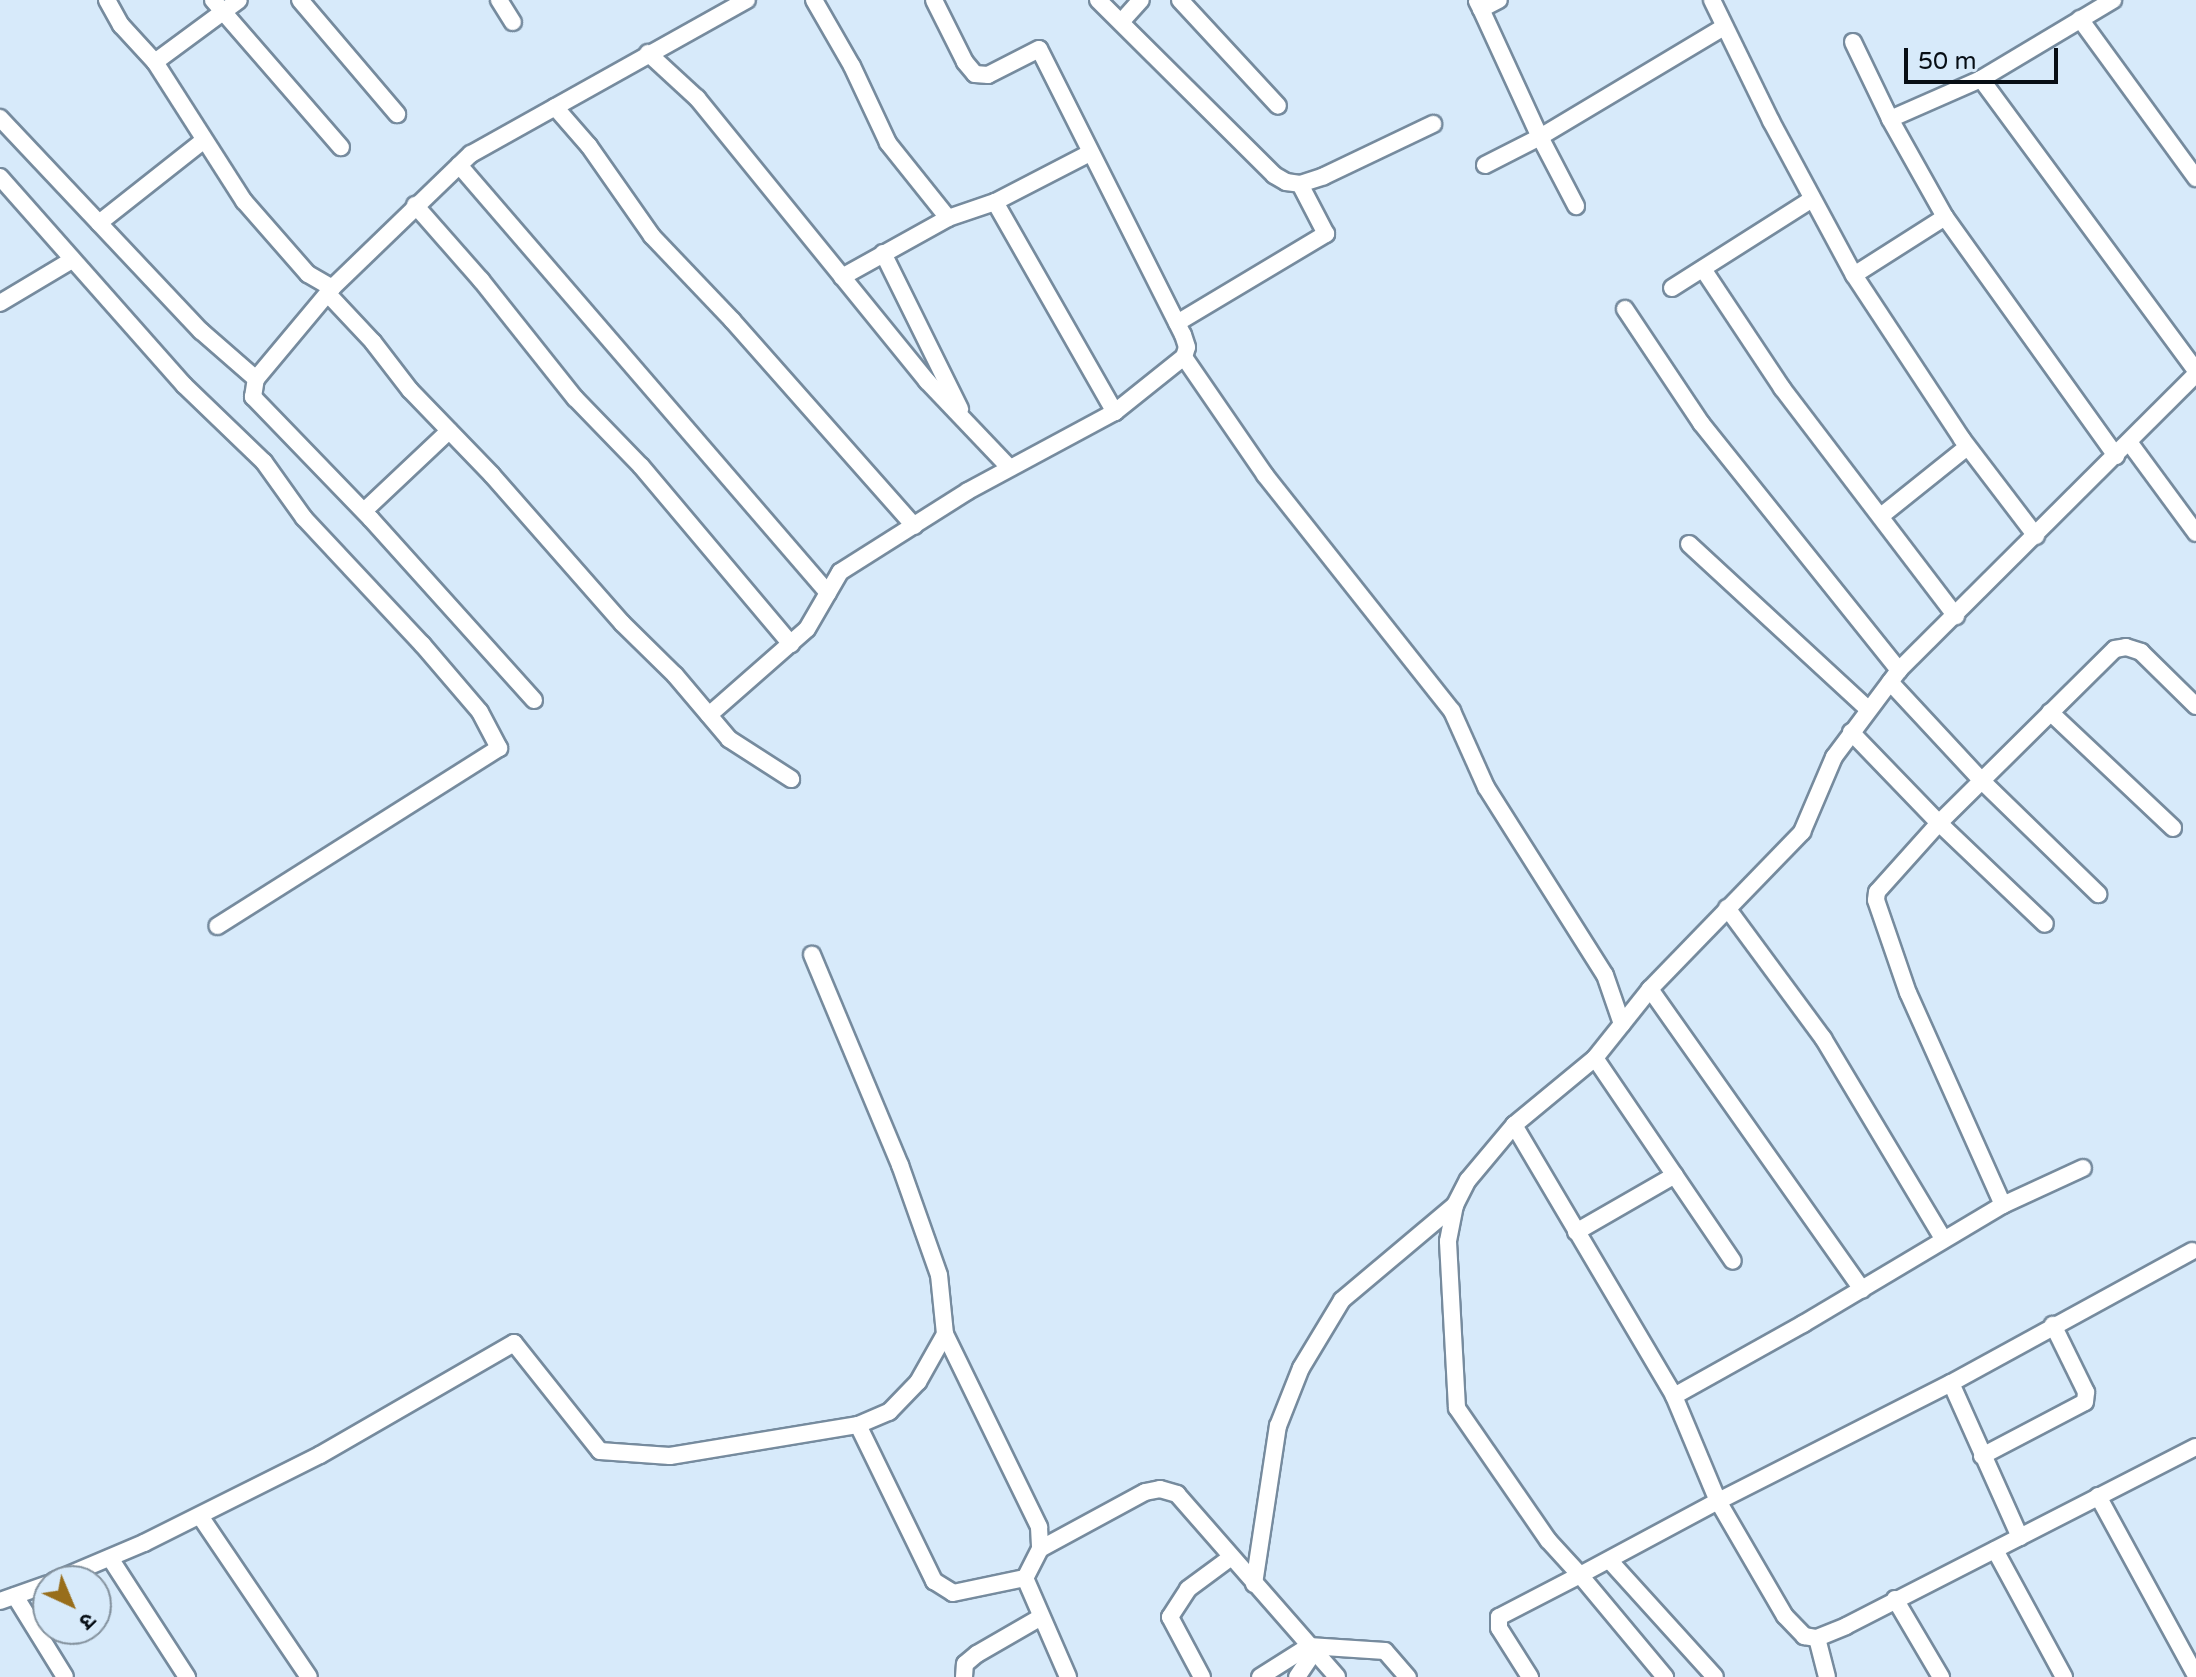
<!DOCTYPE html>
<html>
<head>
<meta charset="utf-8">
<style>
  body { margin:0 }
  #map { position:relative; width:2196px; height:1677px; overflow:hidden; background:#d7eafa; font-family:"Varela Round","Noto Sans Devanagari",sans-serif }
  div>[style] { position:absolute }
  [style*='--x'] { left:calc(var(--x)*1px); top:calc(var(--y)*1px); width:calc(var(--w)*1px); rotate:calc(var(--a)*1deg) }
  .roads { filter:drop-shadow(2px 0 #768b9e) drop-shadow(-2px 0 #768b9e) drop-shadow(0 2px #768b9e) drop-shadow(0 -2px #768b9e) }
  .street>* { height:16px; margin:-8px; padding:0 8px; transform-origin:8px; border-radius:8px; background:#fff }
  span { translate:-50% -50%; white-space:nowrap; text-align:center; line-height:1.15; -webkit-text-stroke:6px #d7eafa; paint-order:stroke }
  .north { position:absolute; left:32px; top:1565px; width:80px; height:80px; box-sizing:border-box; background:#d7eafa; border:2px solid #84929e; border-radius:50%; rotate:136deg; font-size:22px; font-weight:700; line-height:32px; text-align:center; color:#070e15 }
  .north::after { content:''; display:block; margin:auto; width:28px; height:36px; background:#986e1b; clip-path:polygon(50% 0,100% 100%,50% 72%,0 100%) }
  .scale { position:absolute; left:1904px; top:48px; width:154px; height:36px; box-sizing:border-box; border:4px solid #070e15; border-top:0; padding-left:10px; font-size:24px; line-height:28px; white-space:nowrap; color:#070e15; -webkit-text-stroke:6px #d7eafa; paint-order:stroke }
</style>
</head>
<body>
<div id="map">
  <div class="roads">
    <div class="street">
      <i style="--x:107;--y:0;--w:29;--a:61"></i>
      <i style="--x:121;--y:25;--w:50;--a:47.4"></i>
      <i style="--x:155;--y:62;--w:165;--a:57.4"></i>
      <i style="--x:244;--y:201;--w:97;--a:48.8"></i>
      <i style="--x:308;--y:274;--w:28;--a:30"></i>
      <i style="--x:213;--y:0;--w:195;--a:49"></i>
      <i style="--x:300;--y:0;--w:150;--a:49.6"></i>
      <i style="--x:499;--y:0;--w:26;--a:58"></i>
      <i style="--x:814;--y:0;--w:76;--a:60.1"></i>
      <i style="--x:852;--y:66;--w:85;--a:64.9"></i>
      <i style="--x:888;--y:143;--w:96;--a:51.3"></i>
      <i style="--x:1098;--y:0;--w:248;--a:44.8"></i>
      <i style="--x:1274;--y:175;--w:14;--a:30"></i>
      <i style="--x:1286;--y:182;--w:14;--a:8"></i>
      <i style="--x:1300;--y:184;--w:25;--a:-18"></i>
      <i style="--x:1324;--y:176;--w:121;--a:-25.5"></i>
      <i style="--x:1180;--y:0;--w:144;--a:47.2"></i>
      <i style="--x:1712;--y:0;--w:135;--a:64"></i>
      <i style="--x:1771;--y:121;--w:175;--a:61.7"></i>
      <i style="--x:1854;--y:275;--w:196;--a:56.6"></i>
      <i style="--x:1962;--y:439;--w:122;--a:52.7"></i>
      <i style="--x:1477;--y:1;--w:9;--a:63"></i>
      <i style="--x:1481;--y:9;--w:20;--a:-27"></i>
      <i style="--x:1481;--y:9;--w:141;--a:65.3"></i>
      <i style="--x:1540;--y:137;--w:214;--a:-30.9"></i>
      <i style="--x:2080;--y:19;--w:197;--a:53.9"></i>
      <i style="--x:1122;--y:21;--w:28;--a:-48"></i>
      <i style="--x:1853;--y:42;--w:85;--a:64.3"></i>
      <i style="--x:1890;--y:119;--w:112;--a:60.7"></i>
      <i style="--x:1945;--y:217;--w:294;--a:54.4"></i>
      <i style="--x:648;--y:53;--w:67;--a:42.6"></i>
      <i style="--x:697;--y:98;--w:365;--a:50.9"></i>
      <i style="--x:927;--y:381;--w:119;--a:46.4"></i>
      <i style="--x:155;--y:62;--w:104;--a:-36.4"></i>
      <i style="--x:1981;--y:79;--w:363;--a:53.6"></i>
      <i style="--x:555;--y:107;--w:52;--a:48.9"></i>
      <i style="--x:589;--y:146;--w:110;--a:55"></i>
      <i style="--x:652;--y:236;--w:116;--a:46.4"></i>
      <i style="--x:732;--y:320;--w:275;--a:48.5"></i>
      <i style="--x:0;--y:118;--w:293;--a:46.7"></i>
      <i style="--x:201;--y:331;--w:73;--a:41.1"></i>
      <i style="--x:1890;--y:119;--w:99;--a:-23.7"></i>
      <i style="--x:1981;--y:79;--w:154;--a:-30.9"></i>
      <i style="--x:459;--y:165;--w:565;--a:49.23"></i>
      <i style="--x:1485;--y:165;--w:62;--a:-27"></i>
      <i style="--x:1540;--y:137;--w:78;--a:62.4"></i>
      <i style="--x:0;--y:177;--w:278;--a:48.5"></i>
      <i style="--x:184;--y:385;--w:111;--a:43.9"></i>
      <i style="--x:264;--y:462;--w:69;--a:54.5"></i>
      <i style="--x:304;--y:518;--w:173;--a:46.9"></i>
      <i style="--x:422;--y:644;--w:89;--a:49.5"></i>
      <i style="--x:480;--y:712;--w:41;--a:62.2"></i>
      <i style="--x:499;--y:748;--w:333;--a:147.7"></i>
      <i style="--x:995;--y:202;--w:242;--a:60.3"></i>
      <i style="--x:415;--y:205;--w:100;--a:48.7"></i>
      <i style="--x:481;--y:280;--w:151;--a:51.5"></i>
      <i style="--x:575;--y:398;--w:95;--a:45.9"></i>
      <i style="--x:641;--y:466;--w:233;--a:49.9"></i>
      <i style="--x:99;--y:223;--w:132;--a:-38.3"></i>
      <i style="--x:883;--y:253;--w:174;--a:63.7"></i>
      <i style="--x:1703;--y:269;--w:143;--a:56.4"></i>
      <i style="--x:1782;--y:388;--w:287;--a:52.7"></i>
      <i style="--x:1854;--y:275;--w:108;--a:-32.5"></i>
      <i style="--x:842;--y:277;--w:121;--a:-29.1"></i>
      <i style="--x:948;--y:218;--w:50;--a:-18.8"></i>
      <i style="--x:995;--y:202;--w:107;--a:-27.3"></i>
      <i style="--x:1672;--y:288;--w:166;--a:-32.4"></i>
      <i style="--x:328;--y:294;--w:66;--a:46.8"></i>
      <i style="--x:373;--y:342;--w:61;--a:52.4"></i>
      <i style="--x:410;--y:390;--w:118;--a:46"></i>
      <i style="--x:492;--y:475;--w:197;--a:48.7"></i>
      <i style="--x:622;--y:623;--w:74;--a:44.5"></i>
      <i style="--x:675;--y:675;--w:84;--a:49.8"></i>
      <i style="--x:729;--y:739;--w:74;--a:32.8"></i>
      <i style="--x:0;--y:303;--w:84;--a:-30.8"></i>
      <i style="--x:1625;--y:309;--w:137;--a:56.3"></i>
      <i style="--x:1701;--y:423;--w:317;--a:51.3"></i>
      <i style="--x:1177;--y:323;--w:174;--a:-30.9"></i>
      <i style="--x:1326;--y:234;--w:56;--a:-117.5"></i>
      <i style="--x:1184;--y:357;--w:143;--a:55.5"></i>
      <i style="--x:1265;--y:475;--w:301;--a:51.6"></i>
      <i style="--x:1452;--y:711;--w:83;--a:65.9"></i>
      <i style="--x:1486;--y:787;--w:222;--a:57.7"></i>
      <i style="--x:1605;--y:975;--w:52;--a:70.9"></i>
      <i style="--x:2129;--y:442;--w:113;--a:53.6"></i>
      <i style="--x:364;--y:511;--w:117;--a:-43.3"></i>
      <i style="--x:1881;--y:516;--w:110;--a:-38.7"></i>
      <i style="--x:1689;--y:544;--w:242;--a:42.7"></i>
      <i style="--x:1890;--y:682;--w:137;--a:47.1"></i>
      <i style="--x:1983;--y:782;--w:161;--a:44.2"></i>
      <i style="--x:534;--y:700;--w:244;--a:-132"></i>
      <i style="--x:371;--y:519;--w:170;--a:-134"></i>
      <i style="--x:253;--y:397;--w:18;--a:-81"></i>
      <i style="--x:256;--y:379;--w:119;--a:-50.1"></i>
      <i style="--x:332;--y:288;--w:193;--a:-44"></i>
      <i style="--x:471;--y:154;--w:316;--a:-29.2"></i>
      <i style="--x:2050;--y:712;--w:169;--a:43.3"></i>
      <i style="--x:709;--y:715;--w:130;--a:-41.3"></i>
      <i style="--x:807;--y:629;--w:66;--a:-59.9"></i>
      <i style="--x:840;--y:572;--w:151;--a:-32.3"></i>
      <i style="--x:968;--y:491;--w:167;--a:-28.3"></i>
      <i style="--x:1115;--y:412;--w:88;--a:-38.6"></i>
      <i style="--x:1184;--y:357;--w:10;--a:-73"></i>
      <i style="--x:1187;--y:347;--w:13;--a:-108"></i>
      <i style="--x:1183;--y:335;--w:320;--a:-116.7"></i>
      <i style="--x:1039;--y:49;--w:57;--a:153"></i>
      <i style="--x:988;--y:75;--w:13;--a:-176"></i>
      <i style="--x:975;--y:74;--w:16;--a:-130"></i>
      <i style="--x:965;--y:62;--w:69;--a:-116.6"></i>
      <i style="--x:1851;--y:732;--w:127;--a:46"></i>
      <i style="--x:1939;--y:823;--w:146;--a:43.6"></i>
      <i style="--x:1727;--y:908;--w:162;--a:53.6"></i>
      <i style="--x:1823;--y:1038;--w:235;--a:59.1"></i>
      <i style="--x:1650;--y:989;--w:368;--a:54.8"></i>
      <i style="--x:1595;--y:1058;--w:245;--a:55.8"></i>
      <i style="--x:1514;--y:1125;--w:315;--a:59.4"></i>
      <i style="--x:1674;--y:1396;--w:114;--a:67.3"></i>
      <i style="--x:1718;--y:1501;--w:133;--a:59.8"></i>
      <i style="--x:1785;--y:1616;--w:28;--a:46"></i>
      <i style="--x:1804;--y:1636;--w:13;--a:9"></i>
      <i style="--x:1817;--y:1638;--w:31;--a:-22"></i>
      <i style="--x:1846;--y:1626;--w:393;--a:-27.1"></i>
      <i style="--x:2003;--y:1205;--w:232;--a:-114.1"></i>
      <i style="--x:1908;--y:993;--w:98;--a:-109"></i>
      <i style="--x:1876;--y:900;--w:8;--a:-83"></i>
      <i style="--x:1877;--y:892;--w:93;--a:-48.1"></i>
      <i style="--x:1939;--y:823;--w:247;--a:-44.7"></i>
      <i style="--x:2115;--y:649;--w:11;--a:-10"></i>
      <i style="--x:2126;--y:647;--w:16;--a:18"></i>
      <i style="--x:2141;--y:652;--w:77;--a:44.5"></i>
      <i style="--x:1576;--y:1232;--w:114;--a:-29.9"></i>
      <i style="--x:2192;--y:1251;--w:275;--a:151.3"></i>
      <i style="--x:1951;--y:1383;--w:261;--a:153.1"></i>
      <i style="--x:1718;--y:1501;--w:157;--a:151.8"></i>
      <i style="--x:1580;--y:1575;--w:47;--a:-132.4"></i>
      <i style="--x:1548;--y:1540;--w:160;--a:-124.6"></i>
      <i style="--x:1457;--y:1408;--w:167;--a:-93.1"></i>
      <i style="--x:1448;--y:1241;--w:37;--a:-79"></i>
      <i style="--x:1455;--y:1205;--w:28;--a:-63"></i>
      <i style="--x:1468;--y:1180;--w:72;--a:-50.1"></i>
      <i style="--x:1514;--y:1125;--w:105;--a:-39.6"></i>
      <i style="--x:1595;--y:1058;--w:88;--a:-51.4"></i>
      <i style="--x:1650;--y:989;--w:219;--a:-45.9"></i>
      <i style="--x:1802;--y:832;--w:82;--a:-66.9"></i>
      <i style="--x:1834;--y:757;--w:109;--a:-53.2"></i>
      <i style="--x:1899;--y:670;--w:419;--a:-44.9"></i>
      <i style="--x:945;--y:1334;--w:215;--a:64"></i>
      <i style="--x:1039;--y:1527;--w:22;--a:87"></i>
      <i style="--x:1040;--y:1549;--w:33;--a:117"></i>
      <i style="--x:1025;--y:1578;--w:108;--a:66.5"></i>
      <i style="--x:1951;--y:1383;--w:169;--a:65.9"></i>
      <i style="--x:1674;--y:1396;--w:148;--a:-29.2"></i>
      <i style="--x:1803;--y:1324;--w:233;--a:-30.8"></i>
      <i style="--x:2003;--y:1205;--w:88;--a:-24.8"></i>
      <i style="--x:858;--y:1425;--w:174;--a:64"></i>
      <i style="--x:934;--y:1581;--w:22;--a:32"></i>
      <i style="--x:953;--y:1593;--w:74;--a:-11.8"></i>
      <i style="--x:1982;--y:1456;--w:116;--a:-27.7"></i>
      <i style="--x:2085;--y:1402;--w:10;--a:-84"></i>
      <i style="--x:2086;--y:1392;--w:75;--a:-116.2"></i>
      <i style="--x:2098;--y:1496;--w:205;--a:61.4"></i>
      <i style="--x:200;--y:1516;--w:194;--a:55.9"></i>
      <i style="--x:1040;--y:1549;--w:119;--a:-28.5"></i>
      <i style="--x:1145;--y:1492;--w:15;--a:-11"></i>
      <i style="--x:1160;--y:1489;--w:18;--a:16"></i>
      <i style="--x:1177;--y:1494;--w:243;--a:48.8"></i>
      <i style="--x:1995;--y:1550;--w:145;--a:61.5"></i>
      <i style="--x:110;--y:1558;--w:142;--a:57.1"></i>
      <i style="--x:1610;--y:1561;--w:156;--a:47.8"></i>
      <i style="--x:54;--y:1581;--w:98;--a:-22.9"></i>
      <i style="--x:144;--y:1543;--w:197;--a:-26.6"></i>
      <i style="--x:320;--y:1455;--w:224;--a:-30"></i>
      <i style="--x:514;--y:1343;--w:138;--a:51.5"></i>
      <i style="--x:600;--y:1451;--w:70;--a:4.1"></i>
      <i style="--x:670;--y:1456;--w:191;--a:-9.4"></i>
      <i style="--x:858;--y:1425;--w:34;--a:-23"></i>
      <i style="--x:889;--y:1412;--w:42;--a:-46"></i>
      <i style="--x:918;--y:1382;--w:55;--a:-60.6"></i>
      <i style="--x:945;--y:1334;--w:59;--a:-95.8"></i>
      <i style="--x:939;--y:1275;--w:117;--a:-109.5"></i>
      <i style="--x:900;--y:1165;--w:228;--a:-112.7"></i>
      <i style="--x:1254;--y:1584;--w:160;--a:-81.4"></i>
      <i style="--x:1278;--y:1426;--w:62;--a:-68.4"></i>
      <i style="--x:1301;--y:1368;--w:79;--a:-58.9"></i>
      <i style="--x:1342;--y:1300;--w:148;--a:-40.1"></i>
      <i style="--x:15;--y:1596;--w:95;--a:58.3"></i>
      <i style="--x:1895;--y:1599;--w:91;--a:59.5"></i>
      <i style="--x:0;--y:1601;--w:51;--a:-19.5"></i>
      <i style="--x:1817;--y:1638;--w:40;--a:75.6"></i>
      <i style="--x:964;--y:1677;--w:13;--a:-86"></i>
      <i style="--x:965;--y:1664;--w:16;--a:-40"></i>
      <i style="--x:977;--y:1654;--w:74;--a:-30"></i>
      <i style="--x:1202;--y:1677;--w:68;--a:-118.1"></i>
      <i style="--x:1170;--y:1617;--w:33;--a:-57"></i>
      <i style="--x:1188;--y:1589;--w:52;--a:-36.4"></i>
      <i style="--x:1260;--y:1677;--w:58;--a:-32.3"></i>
      <i style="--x:1309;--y:1646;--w:76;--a:3.8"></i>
      <i style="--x:1385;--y:1651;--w:35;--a:49"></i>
      <i style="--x:1297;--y:1677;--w:29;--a:-56"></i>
      <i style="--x:1530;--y:1677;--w:58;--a:-122.3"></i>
      <i style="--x:1499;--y:1628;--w:11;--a:-90"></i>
      <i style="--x:1499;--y:1617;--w:91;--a:-27.4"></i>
      <i style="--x:1580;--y:1575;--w:133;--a:50.2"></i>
    </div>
  </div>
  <div class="north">उ</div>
  <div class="scale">50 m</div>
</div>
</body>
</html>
